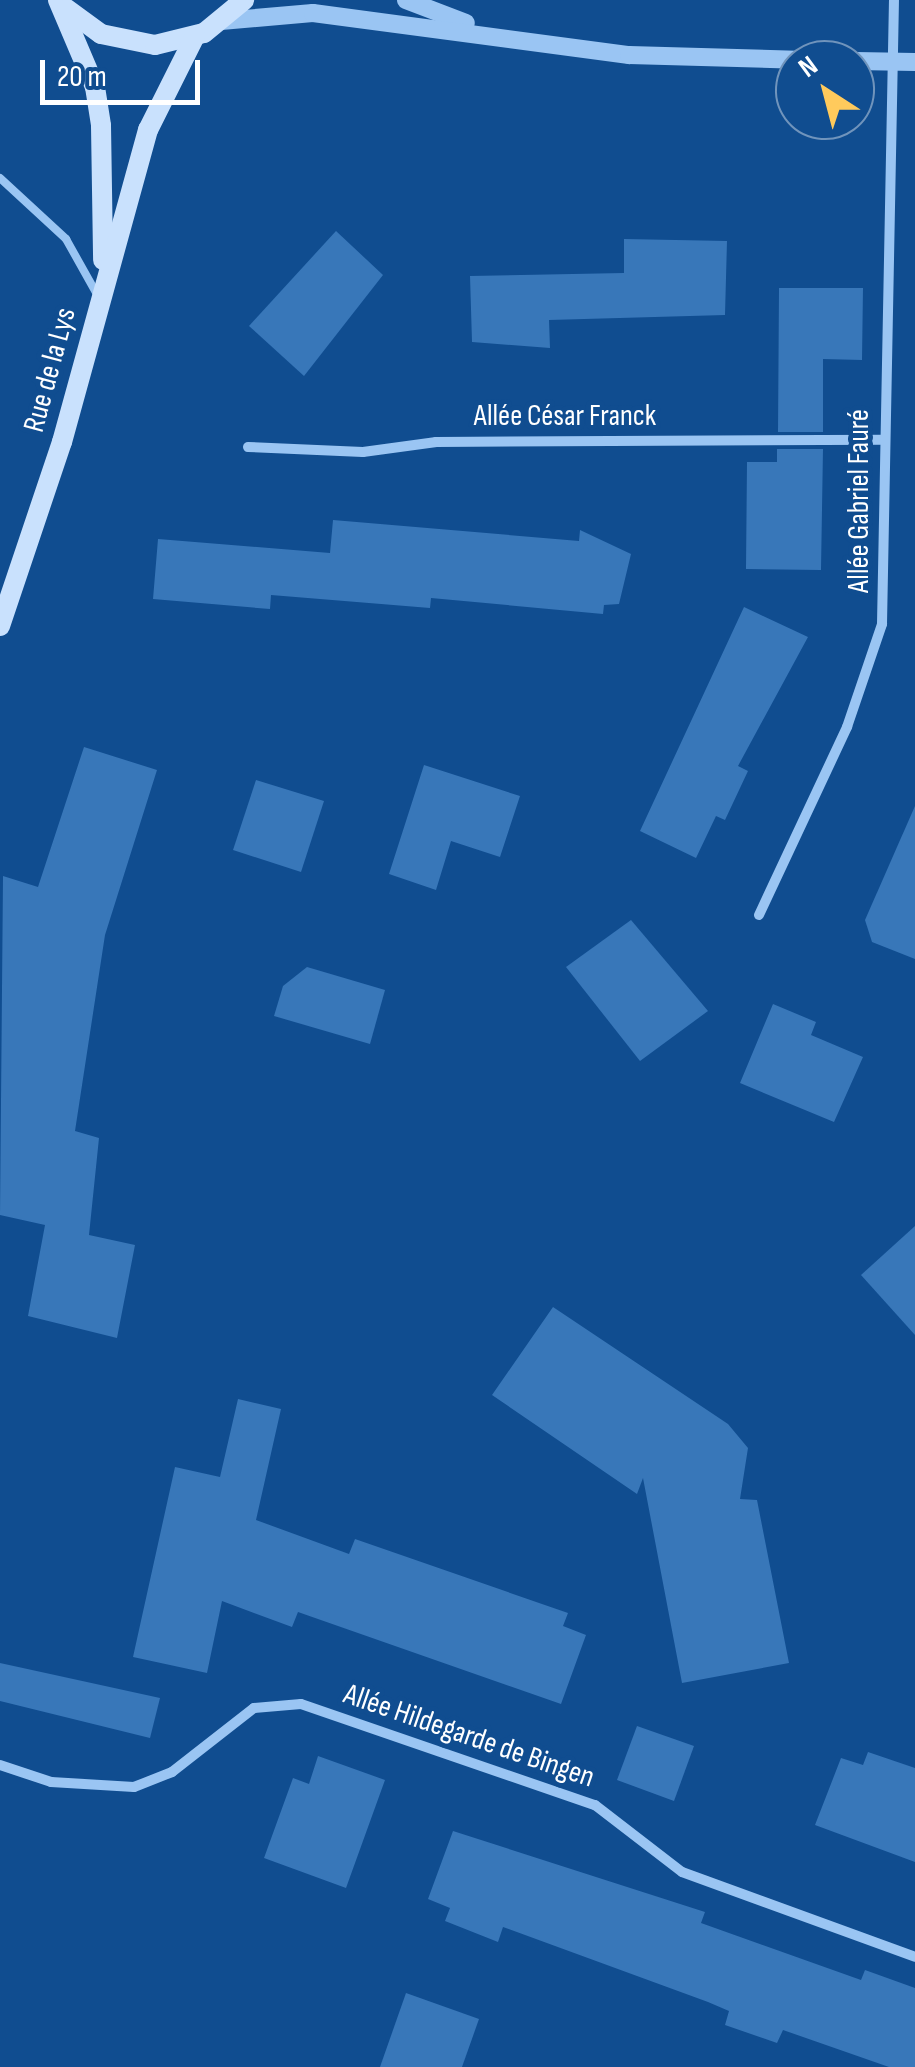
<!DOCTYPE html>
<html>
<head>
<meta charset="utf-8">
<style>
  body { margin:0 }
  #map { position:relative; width:915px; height:2067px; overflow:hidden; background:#104d90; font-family:"Sofia Sans Condensed",sans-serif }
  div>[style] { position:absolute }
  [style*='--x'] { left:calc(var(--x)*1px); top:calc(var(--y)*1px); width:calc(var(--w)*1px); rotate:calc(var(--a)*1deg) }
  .building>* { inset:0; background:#3877b9 }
  .service>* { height:8px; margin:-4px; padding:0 4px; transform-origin:4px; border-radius:4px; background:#9ac5f3 }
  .minor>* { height:10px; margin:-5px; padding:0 5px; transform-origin:5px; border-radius:5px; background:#9ac5f3 }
  .tertiary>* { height:18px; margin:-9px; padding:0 9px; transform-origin:9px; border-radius:9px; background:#9ac5f3 }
  .secondary>* { height:20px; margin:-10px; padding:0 10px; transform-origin:10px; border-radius:10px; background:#c9e1fd }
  span { translate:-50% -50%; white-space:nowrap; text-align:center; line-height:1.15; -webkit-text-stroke:10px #104d90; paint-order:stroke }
  .street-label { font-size:30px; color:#fff }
  .north { position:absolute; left:775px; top:40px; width:100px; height:100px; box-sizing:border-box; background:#104d90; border:2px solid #7094bc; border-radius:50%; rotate:324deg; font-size:28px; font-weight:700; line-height:40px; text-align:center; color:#fff }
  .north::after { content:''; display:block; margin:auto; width:35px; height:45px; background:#ffca5c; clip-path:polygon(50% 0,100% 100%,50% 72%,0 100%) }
  .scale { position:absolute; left:40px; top:60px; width:160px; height:45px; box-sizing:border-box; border:5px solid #fff; border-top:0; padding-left:12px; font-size:30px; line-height:35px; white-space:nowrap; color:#fff; -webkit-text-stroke:8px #104d90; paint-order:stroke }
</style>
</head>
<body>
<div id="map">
  <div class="building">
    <i style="clip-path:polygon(336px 231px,383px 275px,304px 376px,249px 326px)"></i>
    <i style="clip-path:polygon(624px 239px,727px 241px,725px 315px,549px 320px,550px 348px,472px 342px,470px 276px,624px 273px)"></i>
    <i style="clip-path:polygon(779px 288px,863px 288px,862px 360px,823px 359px,823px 432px,778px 432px)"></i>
    <i style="clip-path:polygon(777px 449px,823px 449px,821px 570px,746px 569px,747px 462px,777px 462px)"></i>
    <i style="clip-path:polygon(333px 520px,579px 541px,580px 530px,631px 554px,619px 604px,604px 605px,603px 614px,431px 598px,430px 608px,271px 595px,270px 609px,153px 599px,158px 539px,330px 553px)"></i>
    <i style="clip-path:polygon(744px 607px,808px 637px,738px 766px,748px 771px,725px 820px,716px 816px,696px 858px,640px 831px)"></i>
    <i style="clip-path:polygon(84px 747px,157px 770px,105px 935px,75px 1131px,99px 1138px,89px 1235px,135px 1245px,117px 1338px,28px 1316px,45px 1225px,0 1215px,3px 876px,38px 887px)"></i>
    <i style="clip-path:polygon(424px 765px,520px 796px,500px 857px,451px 841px,436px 890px,389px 874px)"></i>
    <i style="clip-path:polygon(256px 780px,324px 801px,301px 872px,233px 850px)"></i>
    <i style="clip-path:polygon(915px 806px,915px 959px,872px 942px,865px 920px)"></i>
    <i style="clip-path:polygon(631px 920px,708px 1011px,640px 1061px,566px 967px)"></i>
    <i style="clip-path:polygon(307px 967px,385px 990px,370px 1044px,274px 1016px,283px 986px)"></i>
    <i style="clip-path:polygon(773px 1004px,816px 1022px,811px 1035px,863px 1057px,834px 1122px,740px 1083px)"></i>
    <i style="clip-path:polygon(915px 1226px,915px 1335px,861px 1275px)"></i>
    <i style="clip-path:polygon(553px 1307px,728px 1424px,748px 1448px,740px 1499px,757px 1500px,789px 1663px,682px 1683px,643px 1478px,637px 1494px,492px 1395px)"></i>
    <i style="clip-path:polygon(238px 1399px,281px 1409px,256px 1520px,349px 1554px,355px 1539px,568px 1613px,563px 1626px,586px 1635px,561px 1704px,298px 1612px,292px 1627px,222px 1601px,207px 1673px,133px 1657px,175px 1467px,220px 1477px)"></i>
    <i style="clip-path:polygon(0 1663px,160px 1698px,150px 1738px,0 1701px)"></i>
    <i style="clip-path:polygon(637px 1726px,694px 1746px,674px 1801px,617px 1780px)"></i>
    <i style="clip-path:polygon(868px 1752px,915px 1768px,915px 1862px,815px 1825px,841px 1758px,863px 1765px)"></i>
    <i style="clip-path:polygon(318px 1756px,385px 1780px,346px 1888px,264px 1858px,293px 1778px,309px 1784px)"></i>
    <i style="clip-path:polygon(453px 1831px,705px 1912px,701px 1923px,861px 1980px,865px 1970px,915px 1988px,915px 2067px,889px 2067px,783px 2030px,777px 2043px,725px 2025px,729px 2011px,708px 2002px,503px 1927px,498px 1942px,445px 1921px,450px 1908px,428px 1899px)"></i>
    <i style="clip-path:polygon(406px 1993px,479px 2019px,462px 2067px,380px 2067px)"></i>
  </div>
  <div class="service">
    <i style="--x:0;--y:178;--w:90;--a:42.7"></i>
    <i style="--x:66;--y:239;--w:65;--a:60.7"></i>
  </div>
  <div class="minor">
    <i style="--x:248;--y:447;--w:115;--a:2.5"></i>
    <i style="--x:363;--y:452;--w:74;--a:-7.8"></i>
    <i style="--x:436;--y:442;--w:448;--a:-0.3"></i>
    <i style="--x:759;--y:915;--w:208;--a:-64.9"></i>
    <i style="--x:847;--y:727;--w:109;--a:-71.2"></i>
    <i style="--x:882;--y:624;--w:624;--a:-88.9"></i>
    <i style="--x:0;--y:1765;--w:54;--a:18.4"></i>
    <i style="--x:51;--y:1782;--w:83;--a:3.4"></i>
    <i style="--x:134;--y:1787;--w:41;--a:-21.5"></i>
    <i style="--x:172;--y:1772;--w:104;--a:-38"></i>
    <i style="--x:254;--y:1708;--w:47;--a:-4.9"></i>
    <i style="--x:301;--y:1704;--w:311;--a:19"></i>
    <i style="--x:595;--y:1805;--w:110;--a:37.6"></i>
    <i style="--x:682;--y:1872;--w:248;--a:20"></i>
  </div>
  <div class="tertiary">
    <i style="--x:406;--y:0;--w:64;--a:21"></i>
    <i style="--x:221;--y:21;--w:92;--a:-5"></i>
    <i style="--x:313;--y:13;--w:319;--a:7.6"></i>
    <i style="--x:629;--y:55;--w:184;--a:1.6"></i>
    <i style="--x:855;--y:61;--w:60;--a:1"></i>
  </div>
  <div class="secondary">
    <i style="--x:58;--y:0;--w:95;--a:67"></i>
    <i style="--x:95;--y:87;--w:39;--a:81"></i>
    <i style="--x:101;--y:126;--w:134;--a:89.1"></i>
    <i style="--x:67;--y:9;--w:42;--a:36.3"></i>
    <i style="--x:101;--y:34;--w:55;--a:11.5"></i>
    <i style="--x:155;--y:45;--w:50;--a:-13.8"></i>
    <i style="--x:204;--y:33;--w:52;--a:-39.5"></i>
    <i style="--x:0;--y:626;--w:194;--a:-71.4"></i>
    <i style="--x:62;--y:442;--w:324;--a:-74.6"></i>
    <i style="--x:148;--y:130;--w:105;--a:-63.4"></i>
  </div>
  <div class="street-label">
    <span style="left:50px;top:370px;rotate:-75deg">Rue de la Lys</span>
    <span style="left:565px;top:416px">Allée César Franck</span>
    <span style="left:859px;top:501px;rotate:-90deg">Allée Gabriel Fauré</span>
    <span style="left:469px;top:1736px;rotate:19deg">Allée Hildegarde de Bingen</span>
  </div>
  <div class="north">N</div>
  <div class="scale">20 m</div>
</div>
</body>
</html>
